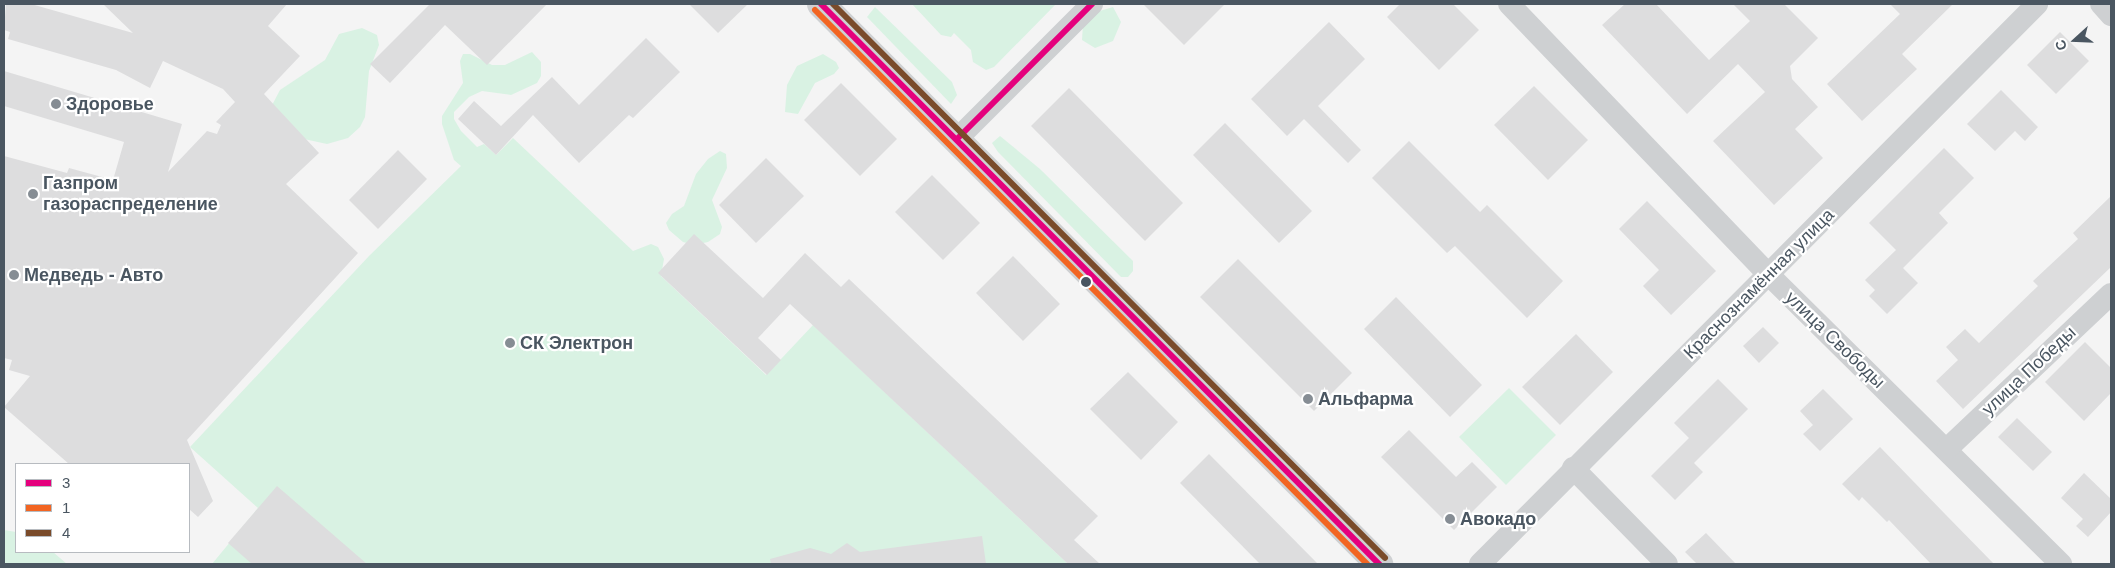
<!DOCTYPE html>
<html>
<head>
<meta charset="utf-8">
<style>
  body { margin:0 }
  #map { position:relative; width:2115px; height:568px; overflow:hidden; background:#f4f4f4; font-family:Arial,sans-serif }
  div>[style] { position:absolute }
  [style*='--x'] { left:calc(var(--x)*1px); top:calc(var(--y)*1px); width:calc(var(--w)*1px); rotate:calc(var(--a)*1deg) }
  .green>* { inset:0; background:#d9f2e3 }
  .building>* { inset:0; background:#ddddde }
  .minor>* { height:22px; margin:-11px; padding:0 11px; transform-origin:11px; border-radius:11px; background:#ced0d2 }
  .tertiary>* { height:28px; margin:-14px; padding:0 14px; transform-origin:14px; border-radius:14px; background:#ced0d2 }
  .bus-1>* { height:6px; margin:-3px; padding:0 3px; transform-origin:3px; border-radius:3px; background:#e5007d }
  .bus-2>* { height:6px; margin:-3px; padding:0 3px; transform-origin:3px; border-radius:3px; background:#f26522 }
  .bus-3>* { height:6px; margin:-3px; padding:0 3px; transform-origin:3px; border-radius:3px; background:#7a4b2a }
  .dots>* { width:14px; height:14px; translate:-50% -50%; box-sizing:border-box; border:2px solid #fff; border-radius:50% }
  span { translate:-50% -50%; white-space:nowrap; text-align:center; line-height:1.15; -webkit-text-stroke:4.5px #fff; paint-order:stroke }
  .poi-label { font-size:18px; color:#4a5661; font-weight:700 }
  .left { translate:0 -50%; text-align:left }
  .street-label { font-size:18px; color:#4a5661 }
  .frame { position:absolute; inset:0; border:5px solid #4a5661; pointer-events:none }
  .legend { position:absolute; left:15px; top:463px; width:175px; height:90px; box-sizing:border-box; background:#fff; border:1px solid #b7bbc0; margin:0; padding:6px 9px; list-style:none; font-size:15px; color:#4a5661 }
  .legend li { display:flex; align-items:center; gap:10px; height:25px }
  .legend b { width:25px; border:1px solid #b7bbc0 }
  .north { position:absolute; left:2050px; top:15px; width:50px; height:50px; -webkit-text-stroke:4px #fff; paint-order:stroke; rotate:250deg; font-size:14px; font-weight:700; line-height:20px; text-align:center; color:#4a5661 }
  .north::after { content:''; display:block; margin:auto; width:18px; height:22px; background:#4a5661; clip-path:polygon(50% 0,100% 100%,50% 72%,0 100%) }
</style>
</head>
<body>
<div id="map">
  <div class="green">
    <i style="clip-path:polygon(912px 4px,1056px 4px,994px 67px,986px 70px,973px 62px,971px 50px,954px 33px,951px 37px,941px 35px)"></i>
    <i style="clip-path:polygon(875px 7px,952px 82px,957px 95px,951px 104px,867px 17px)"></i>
    <i style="clip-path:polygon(1113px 7px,1121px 22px,1113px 41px,1095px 48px,1082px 40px,1083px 24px,1093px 13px)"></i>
    <i style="clip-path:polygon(362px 28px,377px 35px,379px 45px,369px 71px,365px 117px,360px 127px,348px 138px,327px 144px,304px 139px,270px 109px,280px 90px,325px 60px,339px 34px)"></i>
    <i style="clip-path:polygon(532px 52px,541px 62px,541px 76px,537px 83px,511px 95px,482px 91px,469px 97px,454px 112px,454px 119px,461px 131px,477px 147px,484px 144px,496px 155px,513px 138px,633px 251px,651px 244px,658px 247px,664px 259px,661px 276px,766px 375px,813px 325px,1068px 564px,212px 564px,258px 508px,190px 447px,369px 256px,461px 166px,454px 160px,442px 124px,442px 116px,463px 83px,460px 61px,463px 54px,470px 54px,492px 65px,505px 65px)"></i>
    <i style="clip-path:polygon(823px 54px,836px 62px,839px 68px,834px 74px,815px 83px,798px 114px,785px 112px,787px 85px,797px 66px)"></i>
    <i style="clip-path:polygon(1000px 136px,1040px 169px,1133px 261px,1133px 271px,1128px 277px,1121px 277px,998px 152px,992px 143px)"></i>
    <i style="clip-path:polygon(720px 151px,726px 154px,727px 168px,712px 200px,722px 227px,720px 234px,708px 242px,694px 245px,683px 242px,669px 230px,666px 223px,672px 214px,684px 206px,696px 174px,708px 159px)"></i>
    <i style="clip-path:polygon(1509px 388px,1556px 435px,1506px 485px,1459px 437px)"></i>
    <i style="clip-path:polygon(4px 530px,16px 532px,16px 552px,53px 552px,67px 564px,4px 564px)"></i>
  </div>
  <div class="building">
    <i style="clip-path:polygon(6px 4px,31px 4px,133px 33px,103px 4px,287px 4px,268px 26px,300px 56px,264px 94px,319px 153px,286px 184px,358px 253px,187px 440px,213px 501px,198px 517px,189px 509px,189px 464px,69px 464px,4px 407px,30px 376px,9px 370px,12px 360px,4px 358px,4px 156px,67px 173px,69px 168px,113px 180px,124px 142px,4px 106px,4px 71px,182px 124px,168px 172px,207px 131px,217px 134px,221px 125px,216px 122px,235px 102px,223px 89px,163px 61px,150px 88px,116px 70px,8px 39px,10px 32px,4px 30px)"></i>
    <i style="clip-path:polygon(430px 4px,547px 4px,487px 65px,445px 25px,390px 83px,370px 64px)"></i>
    <i style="clip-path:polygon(689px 4px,748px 4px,718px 33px)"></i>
    <i style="clip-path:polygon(1143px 4px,1225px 4px,1184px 45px)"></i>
    <i style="clip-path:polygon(1400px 4px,1453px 4px,1479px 30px,1439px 70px,1387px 17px)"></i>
    <i style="clip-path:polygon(1625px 4px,1656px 4px,1709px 60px,1750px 21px,1733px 4px,1784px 4px,1818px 38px,1790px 66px,1792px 79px,1818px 107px,1795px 129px,1823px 158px,1774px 205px,1713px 141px,1765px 92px,1738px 64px,1687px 114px,1602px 25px)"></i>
    <i style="clip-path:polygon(1890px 4px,1953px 4px,1902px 54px,1917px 69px,1862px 121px,1827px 84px,1900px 14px)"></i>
    <i style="clip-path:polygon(1329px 22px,1365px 59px,1318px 106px,1361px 150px,1348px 163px,1304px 119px,1287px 136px,1251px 99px)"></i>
    <i style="clip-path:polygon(2060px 32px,2089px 61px,2056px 94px,2027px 65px)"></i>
    <i style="clip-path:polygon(646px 38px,680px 72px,633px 118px,629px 115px,579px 163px,533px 115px,496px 155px,458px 119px,474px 101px,501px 126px,552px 77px,579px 105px)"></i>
    <i style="clip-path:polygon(841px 83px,897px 139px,860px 176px,804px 120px)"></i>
    <i style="clip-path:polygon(1534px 86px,1588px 140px,1548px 180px,1494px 125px)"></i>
    <i style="clip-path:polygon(1069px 88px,1183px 203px,1145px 241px,1031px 126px)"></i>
    <i style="clip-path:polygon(2001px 90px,2038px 127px,2025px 141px,2015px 131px,1995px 151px,1967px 124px)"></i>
    <i style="clip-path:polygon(1225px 123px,1312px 211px,1279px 243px,1193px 155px)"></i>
    <i style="clip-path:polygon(1409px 141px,1480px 212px,1487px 205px,1563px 281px,1527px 318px,1455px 246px,1447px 253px,1372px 178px)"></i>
    <i style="clip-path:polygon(1944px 148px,1974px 178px,1939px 213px,1948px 223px,1903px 268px,1918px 283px,1887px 314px,1869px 296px,1875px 290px,1865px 280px,1896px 250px,1869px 223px)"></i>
    <i style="clip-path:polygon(398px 150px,427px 179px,378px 229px,349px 200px)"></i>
    <i style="clip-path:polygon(766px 158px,804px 196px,756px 243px,719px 205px)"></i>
    <i style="clip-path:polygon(932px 175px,980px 223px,943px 260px,895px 212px)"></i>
    <i style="clip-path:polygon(2111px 196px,2111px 267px,1963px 409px,1936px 381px,1958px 360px,1946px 347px,1965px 329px,1979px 343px,2038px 286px,2033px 281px,2078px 239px,2073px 233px)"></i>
    <i style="clip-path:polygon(1647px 201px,1716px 271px,1671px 315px,1643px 286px,1659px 270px,1619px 229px)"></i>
    <i style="clip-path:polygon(694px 234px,763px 298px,805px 253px,841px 287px,849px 279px,1098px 516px,1074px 540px,1100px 564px,1068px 564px,790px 304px,758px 338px,781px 360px,767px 375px,658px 273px)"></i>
    <i style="clip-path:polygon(1013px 256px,1060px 304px,1023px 341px,976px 293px)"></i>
    <i style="clip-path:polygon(1238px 259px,1352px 373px,1314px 411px,1200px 297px)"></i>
    <i style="clip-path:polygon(1396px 297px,1482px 385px,1450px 417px,1364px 329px)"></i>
    <i style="clip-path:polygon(1763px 327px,1779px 343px,1759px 363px,1743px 346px)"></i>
    <i style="clip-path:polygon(1576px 334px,1613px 372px,1560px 425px,1522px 387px)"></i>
    <i style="clip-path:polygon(2085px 342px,2111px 368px,2111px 393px,2084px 421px,2045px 382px)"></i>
    <i style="clip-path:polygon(1128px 372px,1178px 422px,1141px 460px,1090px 409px)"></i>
    <i style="clip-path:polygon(1718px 379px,1748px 409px,1694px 463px,1703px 472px,1675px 500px,1651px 476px,1689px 438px,1674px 423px)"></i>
    <i style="clip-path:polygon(1823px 389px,1853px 419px,1820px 451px,1803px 434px,1813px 425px,1800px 411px)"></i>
    <i style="clip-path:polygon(2017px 418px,2052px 452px,2033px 471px,1998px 437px)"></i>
    <i style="clip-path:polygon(1409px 430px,1456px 477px,1472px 462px,1497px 487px,1454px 530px,1381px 457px)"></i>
    <i style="clip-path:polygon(1880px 447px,1946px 515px,1994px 564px,1931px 564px,1889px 520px,1887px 522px,1862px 497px,1859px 501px,1842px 484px)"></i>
    <i style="clip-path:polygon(1209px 454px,1318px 564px,1260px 564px,1180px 483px)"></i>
    <i style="clip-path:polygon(2084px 473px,2111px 499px,2111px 512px,2088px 537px,2076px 526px,2083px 519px,2061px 498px)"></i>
    <i style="clip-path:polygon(277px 486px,367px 564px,252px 564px,228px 543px)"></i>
    <i style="clip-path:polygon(1706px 533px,1736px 564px,1697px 564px,1685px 552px)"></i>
    <i style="clip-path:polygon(982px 536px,986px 564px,771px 564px,770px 559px,810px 548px,831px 554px,847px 543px,860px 552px)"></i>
  </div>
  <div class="minor">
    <i style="--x:1509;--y:4;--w:376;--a:46.2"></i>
    <i style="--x:1769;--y:275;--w:411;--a:44.7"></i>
    <i style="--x:2101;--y:4;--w:15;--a:48"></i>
    <i style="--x:957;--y:139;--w:191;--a:-45"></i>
    <i style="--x:1948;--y:448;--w:224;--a:-43.4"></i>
    <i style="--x:1573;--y:468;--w:134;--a:45.6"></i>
    <i style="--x:1480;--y:564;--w:790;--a:-45.15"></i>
  </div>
  <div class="tertiary">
    <i style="--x:821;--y:4;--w:791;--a:45.1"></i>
  </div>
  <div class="bus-1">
    <i style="--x:821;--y:4;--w:791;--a:45.1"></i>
    <i style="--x:957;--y:139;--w:191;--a:-45"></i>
  </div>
  <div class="bus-2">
    <i style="--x:815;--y:10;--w:782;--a:45.1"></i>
  </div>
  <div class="bus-3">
    <i style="--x:833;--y:4;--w:782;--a:45.1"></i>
  </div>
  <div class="dots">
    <i style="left:56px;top:104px;background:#868d94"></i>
    <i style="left:33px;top:194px;background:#868d94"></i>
    <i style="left:14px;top:275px;background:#868d94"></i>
    <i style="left:1086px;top:282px;background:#4a5661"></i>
    <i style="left:510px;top:343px;background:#868d94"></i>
    <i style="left:1308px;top:399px;background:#868d94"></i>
    <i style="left:1450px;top:519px;background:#868d94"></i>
  </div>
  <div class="poi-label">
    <span class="left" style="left:66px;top:104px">Здоровье</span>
    <span class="left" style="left:43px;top:194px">Газпром<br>газораспределение</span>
    <span class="left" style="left:24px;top:275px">Медведь - Авто</span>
    <span class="left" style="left:520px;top:343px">СК Электрон</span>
    <span class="left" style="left:1318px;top:399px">Альфарма</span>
    <span class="left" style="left:1460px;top:519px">Авокадо</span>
  </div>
  <div class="street-label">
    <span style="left:1759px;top:284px;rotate:-45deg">Краснознамённая улица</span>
    <span style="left:1835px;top:340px;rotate:44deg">улица Свободы</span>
    <span style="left:2029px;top:371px;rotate:-43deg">улица Победы</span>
  </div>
  <div class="frame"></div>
  <ul class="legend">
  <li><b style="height:6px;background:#e5007d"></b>3</li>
  <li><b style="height:6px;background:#f26522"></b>1</li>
  <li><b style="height:6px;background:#7a4b2a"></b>4</li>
  </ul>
  <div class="north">С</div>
</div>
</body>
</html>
